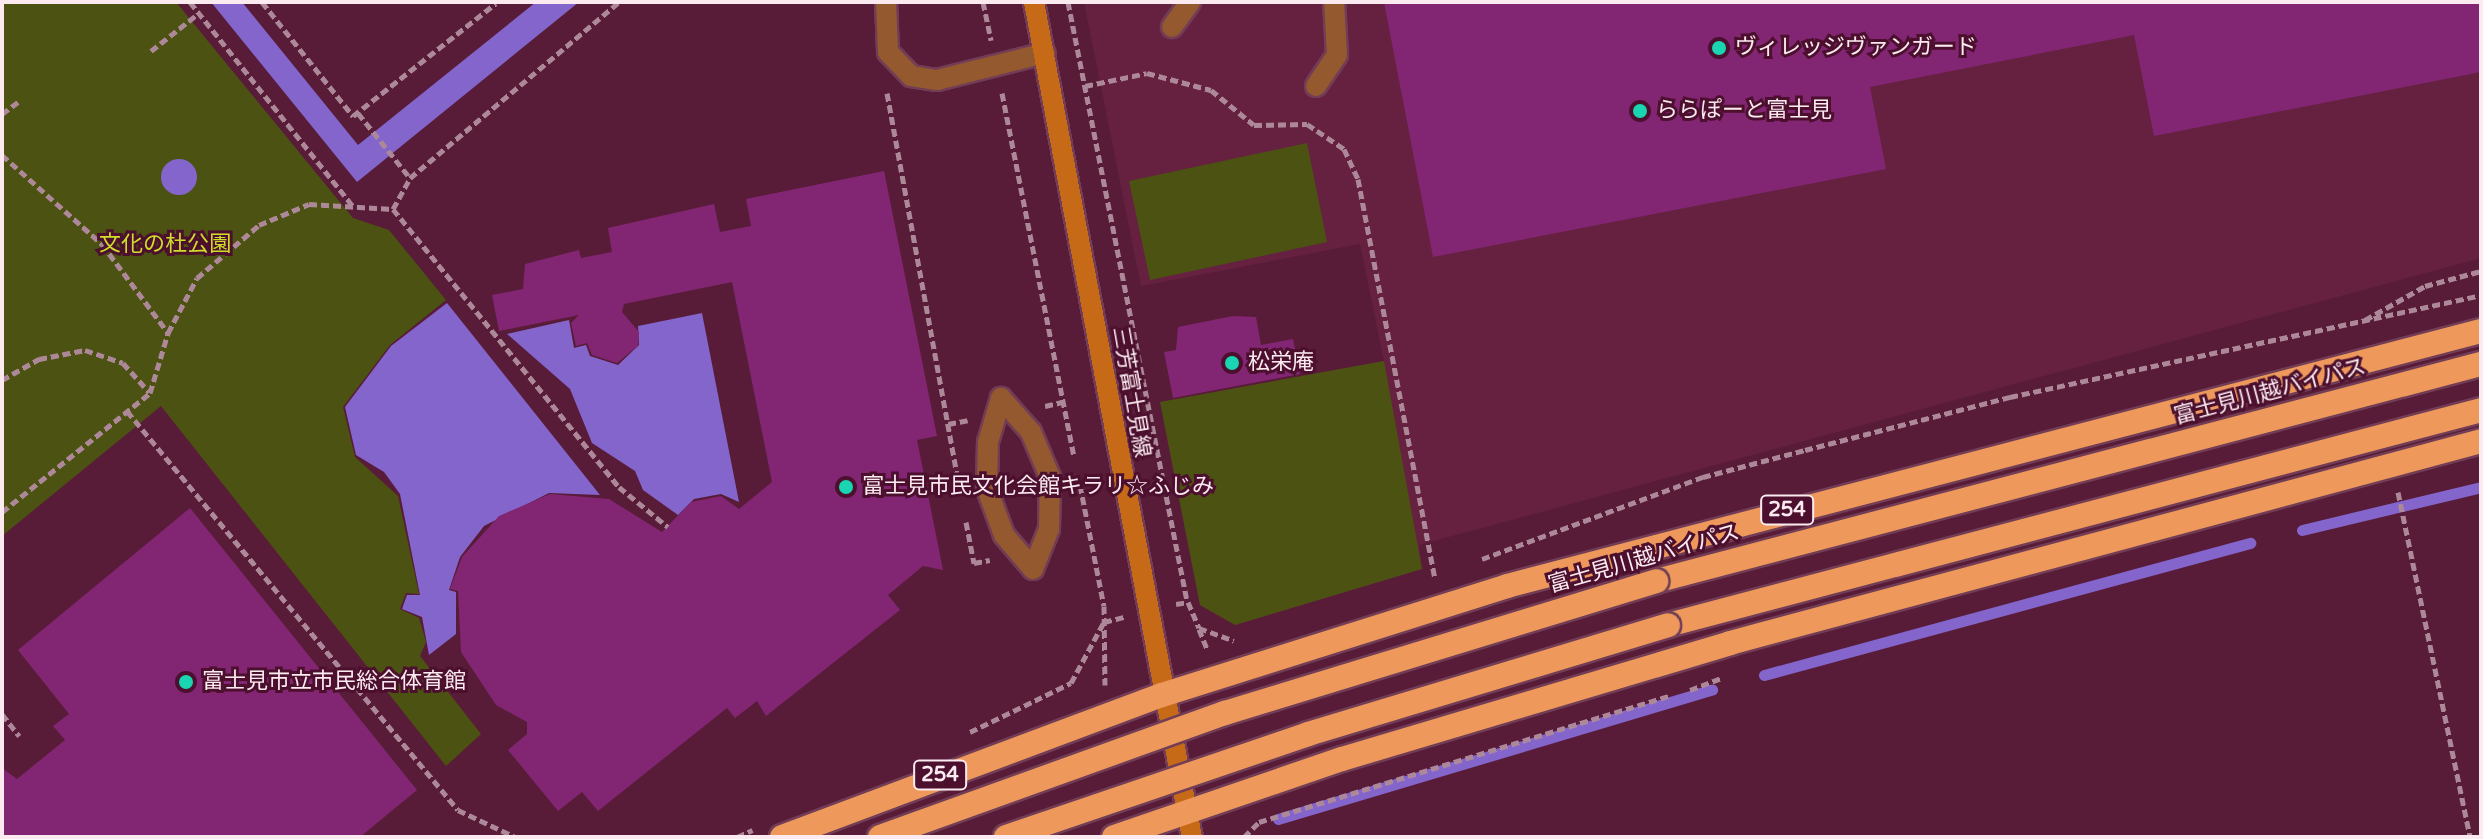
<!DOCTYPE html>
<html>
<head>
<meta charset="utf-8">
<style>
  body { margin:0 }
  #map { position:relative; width:2483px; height:839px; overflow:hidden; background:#581c38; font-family:"Varela Round","Noto Sans JP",sans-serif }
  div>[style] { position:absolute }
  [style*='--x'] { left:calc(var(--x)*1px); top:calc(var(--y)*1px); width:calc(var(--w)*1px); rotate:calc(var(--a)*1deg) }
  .built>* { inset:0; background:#662141 }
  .green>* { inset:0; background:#4c5212 }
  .water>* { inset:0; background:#8465cc }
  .round { border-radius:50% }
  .stream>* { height:11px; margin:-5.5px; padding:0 5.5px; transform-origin:5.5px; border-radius:5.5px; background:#8465cc }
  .building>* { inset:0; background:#822673 }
  .path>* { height:5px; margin-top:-2.5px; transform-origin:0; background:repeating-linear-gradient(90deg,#ad8898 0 8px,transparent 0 12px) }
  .roads { filter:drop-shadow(2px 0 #723d55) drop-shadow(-2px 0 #723d55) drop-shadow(0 2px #723d55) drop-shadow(0 -2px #723d55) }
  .lane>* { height:20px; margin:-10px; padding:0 10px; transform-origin:10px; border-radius:10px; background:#94592e }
  .secondary>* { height:20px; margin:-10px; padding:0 10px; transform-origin:10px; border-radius:10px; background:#c76a17 }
  .highway>* { height:24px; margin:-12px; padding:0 12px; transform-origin:12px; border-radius:12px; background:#ee995b }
  .bridges { filter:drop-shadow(2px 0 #723d55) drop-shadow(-2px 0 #723d55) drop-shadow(0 2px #723d55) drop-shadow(0 -2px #723d55) }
  .highway-bridge>* { height:24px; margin:-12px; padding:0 12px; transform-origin:12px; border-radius:12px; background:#ee995b }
  .dots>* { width:22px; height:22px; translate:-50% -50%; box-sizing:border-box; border:4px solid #4c102e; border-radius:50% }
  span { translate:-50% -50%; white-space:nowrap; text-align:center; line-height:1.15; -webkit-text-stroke:6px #4c102e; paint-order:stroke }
  .shield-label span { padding:2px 6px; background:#4c102e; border:2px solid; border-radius:6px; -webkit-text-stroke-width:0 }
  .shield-label { font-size:20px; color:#fbeaf0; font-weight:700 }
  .poi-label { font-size:22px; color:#fbeaf0 }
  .left { translate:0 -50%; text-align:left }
  .park-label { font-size:22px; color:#cddd29 }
  .street-label { font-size:22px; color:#fbeaf0 }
  .frame { position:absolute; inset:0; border:4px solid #fbeaf0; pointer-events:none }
</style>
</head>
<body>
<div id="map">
  <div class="built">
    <i style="clip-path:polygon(1084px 2px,2481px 2px,2481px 258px,1419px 545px,1422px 569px,1235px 625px,1200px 605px,1160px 402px,1384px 361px,1360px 244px,1141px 286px)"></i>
  </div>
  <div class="green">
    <i style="clip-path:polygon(2px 2px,176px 2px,353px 218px,389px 230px,446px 300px,390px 345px,343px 407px,355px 457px,398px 496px,419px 594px,406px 593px,400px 609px,419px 618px,426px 642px,420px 656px,481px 734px,446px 766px,161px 406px,2px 536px)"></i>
    <i style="clip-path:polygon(1307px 143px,1327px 242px,1150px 280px,1129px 181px)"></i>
    <i style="clip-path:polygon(1384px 361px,1422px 569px,1235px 625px,1200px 605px,1160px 402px)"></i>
  </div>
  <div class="water">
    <i style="clip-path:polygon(211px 2px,242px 2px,358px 145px,536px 2px,579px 2px,357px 182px)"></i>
    <i class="round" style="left:161px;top:159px;width:36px;height:36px"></i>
    <i style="clip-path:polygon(447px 303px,600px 495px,549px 493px,484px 526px,460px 557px,449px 590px,456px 592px,456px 634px,429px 655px,422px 617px,402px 609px,407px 595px,420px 595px,400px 494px,384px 472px,356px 455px,345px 407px,391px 346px)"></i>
    <i style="clip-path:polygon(702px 313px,739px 502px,721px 494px,694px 499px,678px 515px,643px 490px,635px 471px,592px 443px,570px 389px,507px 334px,569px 320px,574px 348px,586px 345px,590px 356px,618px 365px,639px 345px,638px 326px)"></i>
  </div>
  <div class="stream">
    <i style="--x:2302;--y:530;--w:184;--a:-13.5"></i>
    <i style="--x:1764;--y:675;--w:504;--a:-15.2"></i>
    <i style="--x:1278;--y:819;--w:453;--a:-16.6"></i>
  </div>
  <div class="building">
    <i style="clip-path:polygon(1384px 2px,2481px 2px,2481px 72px,2154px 136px,2134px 35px,1870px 87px,1886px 169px,1433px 257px)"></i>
    <i style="clip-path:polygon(884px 171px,937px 436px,917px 440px,943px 570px,923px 566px,888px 595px,900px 610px,766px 716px,757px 701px,735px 718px,727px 708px,598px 811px,582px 792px,558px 811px,508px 750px,527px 734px,527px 722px,496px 705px,461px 652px,458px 591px,450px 589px,462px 557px,499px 516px,550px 494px,609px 499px,662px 532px,691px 502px,721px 496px,739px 509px,772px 482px,732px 282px,624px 304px,622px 312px,639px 332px,638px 346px,617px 363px,592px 355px,587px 343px,576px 346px,571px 323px,579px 315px,499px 331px,492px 295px,523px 289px,525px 264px,579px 250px,581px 258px,612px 252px,608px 228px,714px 204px,720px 232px,751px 226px,746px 199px)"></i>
    <i style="clip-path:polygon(1233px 316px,1256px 317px,1261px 345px,1293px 339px,1300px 374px,1173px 398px,1164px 352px,1176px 350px,1178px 327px)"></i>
    <i style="clip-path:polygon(190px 508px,417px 790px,360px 837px,2px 837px,2px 768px,17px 779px,65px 740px,53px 726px,69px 714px,18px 650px)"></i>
  </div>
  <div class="path">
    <i style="--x:190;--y:2;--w:261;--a:51.4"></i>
    <i style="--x:262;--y:2;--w:146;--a:51.4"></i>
    <i style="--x:353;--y:116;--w:182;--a:-38.3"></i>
    <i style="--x:983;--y:2;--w:39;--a:78"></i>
    <i style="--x:1068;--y:2;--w:611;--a:78.76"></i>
    <i style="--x:151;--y:51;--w:61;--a:-38.4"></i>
    <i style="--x:1085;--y:86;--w:63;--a:-11.8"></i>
    <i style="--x:1147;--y:73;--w:66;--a:14.9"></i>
    <i style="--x:1211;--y:90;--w:55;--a:39.1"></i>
    <i style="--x:1254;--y:125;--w:53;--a:-1.1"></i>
    <i style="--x:1307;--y:124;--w:45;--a:34"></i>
    <i style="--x:1344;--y:149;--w:33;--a:65"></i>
    <i style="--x:1358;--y:179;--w:407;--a:79.1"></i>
    <i style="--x:887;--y:93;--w:386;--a:79.6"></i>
    <i style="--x:1002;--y:93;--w:370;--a:78.8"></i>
    <i style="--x:358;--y:113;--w:83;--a:51.3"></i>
    <i style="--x:2;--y:114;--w:20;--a:-37"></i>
    <i style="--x:2;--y:155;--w:134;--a:41.7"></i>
    <i style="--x:102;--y:244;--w:111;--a:53.4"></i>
    <i style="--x:393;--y:209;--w:35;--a:-61"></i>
    <i style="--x:410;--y:178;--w:273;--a:-40.1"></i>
    <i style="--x:2365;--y:320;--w:69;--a:-29.5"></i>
    <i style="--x:2425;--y:286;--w:58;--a:-15"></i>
    <i style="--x:2;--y:380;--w:43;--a:-29.6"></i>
    <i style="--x:39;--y:359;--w:47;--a:-11.1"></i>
    <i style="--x:85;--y:350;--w:40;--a:18.9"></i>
    <i style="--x:123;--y:363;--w:39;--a:48"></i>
    <i style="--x:1045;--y:406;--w:18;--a:-13"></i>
    <i style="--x:127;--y:411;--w:518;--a:50.32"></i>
    <i style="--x:458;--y:810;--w:63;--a:25.3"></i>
    <i style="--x:948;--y:424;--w:20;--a:-11"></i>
    <i style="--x:1080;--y:485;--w:123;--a:78.8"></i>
    <i style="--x:1104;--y:606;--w:79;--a:89.3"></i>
    <i style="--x:2398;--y:492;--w:352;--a:78.2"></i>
    <i style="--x:2;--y:512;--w:190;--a:-38.8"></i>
    <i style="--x:150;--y:393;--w:63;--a:-73.3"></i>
    <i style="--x:168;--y:333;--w:62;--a:-62.2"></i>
    <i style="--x:197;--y:278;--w:82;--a:-40.5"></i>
    <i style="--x:259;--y:225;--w:54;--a:-22.8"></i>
    <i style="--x:309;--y:204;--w:84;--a:3.4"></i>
    <i style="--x:393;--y:209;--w:358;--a:50.9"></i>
    <i style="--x:619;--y:487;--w:63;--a:39.2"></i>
    <i style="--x:966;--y:522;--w:42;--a:79"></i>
    <i style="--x:974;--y:563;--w:16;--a:-11"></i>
    <i style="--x:1482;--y:559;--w:236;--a:-20.4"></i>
    <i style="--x:1703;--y:477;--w:106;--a:-14.8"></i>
    <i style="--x:1805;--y:450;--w:212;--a:-14.5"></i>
    <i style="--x:2010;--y:397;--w:482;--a:-12.2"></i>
    <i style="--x:1176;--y:604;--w:12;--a:-9"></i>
    <i style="--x:1188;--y:602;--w:28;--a:67"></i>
    <i style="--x:1199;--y:628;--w:37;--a:20"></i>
    <i style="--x:1199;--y:629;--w:22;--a:68"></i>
    <i style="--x:1690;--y:690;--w:34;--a:-21"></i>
    <i style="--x:2;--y:714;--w:28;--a:52"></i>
    <i style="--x:970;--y:732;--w:112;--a:-25.9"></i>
    <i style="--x:1071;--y:683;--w:69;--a:-61.6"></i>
    <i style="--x:1104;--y:622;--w:21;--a:-14"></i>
    <i style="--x:737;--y:837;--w:17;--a:-24"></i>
    <i style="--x:1244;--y:837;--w:21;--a:-45"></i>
    <i style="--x:1259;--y:822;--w:429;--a:-17.1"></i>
  </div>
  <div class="roads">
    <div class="lane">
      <i style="--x:886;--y:2;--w:50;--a:87.7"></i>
      <i style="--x:888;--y:52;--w:33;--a:46"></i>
      <i style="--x:911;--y:76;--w:26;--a:9"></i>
      <i style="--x:937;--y:80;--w:111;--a:-14"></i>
      <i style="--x:1172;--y:27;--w:31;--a:-54"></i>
      <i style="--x:1316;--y:86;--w:37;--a:-56"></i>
      <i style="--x:1337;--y:55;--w:53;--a:-93.2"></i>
      <i style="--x:1001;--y:398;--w:45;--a:48.6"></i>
      <i style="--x:1031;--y:432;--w:49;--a:67.1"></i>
      <i style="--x:1050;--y:477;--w:52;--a:91.1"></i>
      <i style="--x:1049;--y:529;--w:43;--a:111.8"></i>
      <i style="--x:1033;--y:569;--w:45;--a:-130.5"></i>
      <i style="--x:1004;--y:535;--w:49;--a:-110.3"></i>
      <i style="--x:987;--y:489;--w:47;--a:-88.8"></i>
      <i style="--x:988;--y:442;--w:46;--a:-73.5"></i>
    </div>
    <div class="secondary">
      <i style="--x:1034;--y:2;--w:850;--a:79.29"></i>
    </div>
    <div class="highway">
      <i style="--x:1656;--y:581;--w:853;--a:-14.74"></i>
      <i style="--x:1668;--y:625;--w:841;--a:-14.81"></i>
      <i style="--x:782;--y:837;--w:406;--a:-20.5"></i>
      <i style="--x:1162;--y:695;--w:362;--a:-17.5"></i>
      <i style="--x:1507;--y:586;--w:1007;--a:-14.67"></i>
      <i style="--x:1114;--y:837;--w:241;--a:-18.9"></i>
      <i style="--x:1342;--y:759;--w:405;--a:-16.6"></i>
      <i style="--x:1730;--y:643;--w:778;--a:-15.05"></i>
    </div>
  </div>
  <div class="bridges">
    <div class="highway-bridge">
      <i style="--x:880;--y:837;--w:367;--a:-19.8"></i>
      <i style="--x:1225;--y:713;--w:451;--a:-17"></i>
      <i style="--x:1006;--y:837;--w:319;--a:-18.8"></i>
      <i style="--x:1308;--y:734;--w:376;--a:-16.8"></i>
    </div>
  </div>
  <div class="dots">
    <i style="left:1719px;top:48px;background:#1ad5b2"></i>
    <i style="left:1640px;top:111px;background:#1ad5b2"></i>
    <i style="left:1232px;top:363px;background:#1ad5b2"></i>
    <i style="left:846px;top:487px;background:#1ad5b2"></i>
    <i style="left:186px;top:682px;background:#1ad5b2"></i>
  </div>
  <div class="shield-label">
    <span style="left:1787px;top:510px">254</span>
    <span style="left:940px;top:775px">254</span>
  </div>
  <div class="poi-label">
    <span class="left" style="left:1735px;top:48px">ヴィレッジヴァンガード</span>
    <span class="left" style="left:1656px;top:111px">ららぽーと富士見</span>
    <span class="left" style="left:1248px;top:363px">松栄庵</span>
    <span class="left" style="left:862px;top:487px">富士見市民文化会館キラリ☆ふじみ</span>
    <span class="left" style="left:202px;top:682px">富士見市立市民総合体育館</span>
  </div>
  <div class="park-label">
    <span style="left:165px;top:245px">文化の杜公園</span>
  </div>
  <div class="street-label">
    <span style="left:1131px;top:392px;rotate:80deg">三芳富士見線</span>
    <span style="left:2270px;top:392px;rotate:-15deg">富士見川越バイパス</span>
    <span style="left:1644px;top:559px;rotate:-16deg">富士見川越バイパス</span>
  </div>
  <div class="frame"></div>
</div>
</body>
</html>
